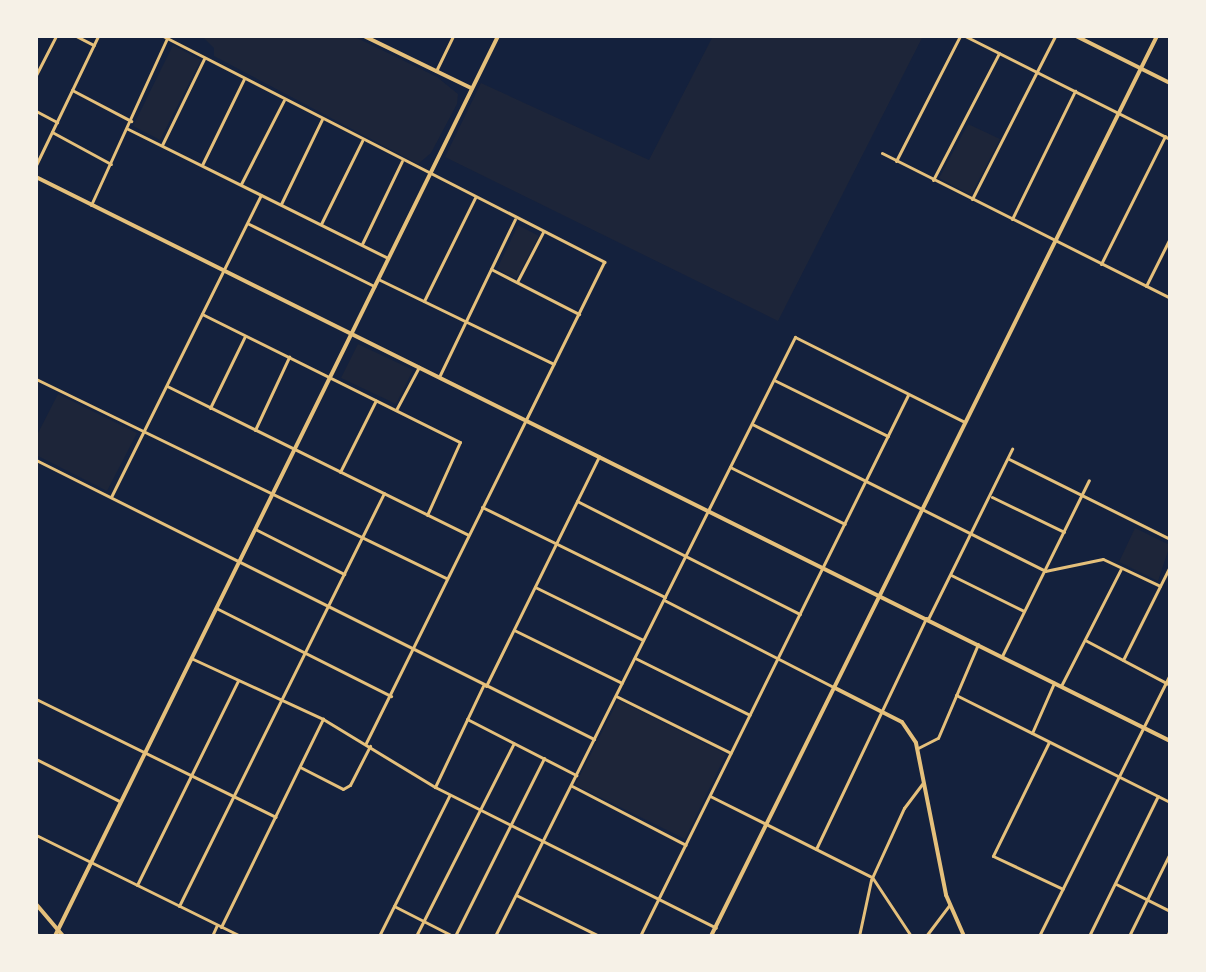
<!DOCTYPE html>
<html>
<head>
<meta charset="utf-8">
<style>
  body { margin:0 }
  #map { position:relative; width:1206px; height:972px; overflow:hidden; background:#14213d; font-family:Signika,sans-serif }
  div>[style] { position:absolute }
  [style*='--x'] { left:calc(var(--x)*1px); top:calc(var(--y)*1px); width:calc(var(--w)*1px); rotate:calc(var(--a)*1deg) }
  .green>* { inset:0; background:#1d2539 }
  .minor>* { height:3px; margin:-1.5px; padding:0 1.5px; transform-origin:1.5px; border-radius:1.5px; background:#e5c07b }
  .tertiary>* { height:4px; margin:-2px; padding:0 2px; transform-origin:2px; border-radius:2px; background:#e5c07b }
  .rail>* { height:2px; margin:-1px; padding:0 1px; transform-origin:1px; border-radius:1px; background:#918062 }
  span { translate:-50% -50%; white-space:nowrap; text-align:center; line-height:1.15; -webkit-text-stroke:8px #f6f1e7; paint-order:stroke }
  .frame { position:absolute; inset:0; border:38px solid #f6f1e7; pointer-events:none }
</style>
</head>
<body>
<div id="map">
  <div class="green">
    <i style="clip-path:polygon(202px 36px,353px 36px,437px 77px,458px 94px,457px 104px,431px 153px,418px 164px,214px 56px,214px 48px)"></i>
    <i style="clip-path:polygon(713px 36px,923px 36px,778px 321px,445px 157px,481px 83px,649px 160px)"></i>
    <i style="clip-path:polygon(173px 45px,201px 60px,160px 140px,133px 126px)"></i>
    <i style="clip-path:polygon(968px 124px,1000px 139px,971px 195px,939px 178px)"></i>
    <i style="clip-path:polygon(518px 225px,539px 236px,516px 279px,497px 269px)"></i>
    <i style="clip-path:polygon(358px 344px,413px 370px,396px 404px,341px 378px)"></i>
    <i style="clip-path:polygon(58px 394px,137px 433px,107px 491px,36px 455px,36px 437px)"></i>
    <i style="clip-path:polygon(1135px 528px,1170px 545px,1158px 581px,1119px 562px)"></i>
    <i style="clip-path:polygon(618px 700px,726px 754px,685px 839px,575px 785px)"></i>
  </div>
  <div class="minor">
    <i style="--x:76;--y:36;--w:20;--a:27"></i>
    <i style="--x:163;--y:36;--w:496;--a:27.1"></i>
    <i style="--x:604;--y:262;--w:537;--a:116.33"></i>
    <i style="--x:965;--y:36;--w:229;--a:26.7"></i>
    <i style="--x:436;--y:71;--w:39;--a:-64"></i>
    <i style="--x:36;--y:75;--w:44;--a:-62.9"></i>
    <i style="--x:72;--y:90;--w:67;--a:27.7"></i>
    <i style="--x:36;--y:111;--w:24;--a:28"></i>
    <i style="--x:128;--y:129;--w:290;--a:26.4"></i>
    <i style="--x:52;--y:132;--w:67;--a:28.5"></i>
    <i style="--x:162;--y:145;--w:96;--a:-64"></i>
    <i style="--x:882;--y:153;--w:322;--a:26.7"></i>
    <i style="--x:896;--y:161;--w:140;--a:-62.9"></i>
    <i style="--x:36;--y:165;--w:143;--a:-64.3"></i>
    <i style="--x:202;--y:165;--w:96;--a:-64"></i>
    <i style="--x:933;--y:180;--w:143;--a:-62.5"></i>
    <i style="--x:241;--y:184;--w:94;--a:-62.9"></i>
    <i style="--x:972;--y:199;--w:183;--a:-63"></i>
    <i style="--x:281;--y:204;--w:94;--a:-64.2"></i>
    <i style="--x:91;--y:205;--w:186;--a:-65.5"></i>
    <i style="--x:1012;--y:219;--w:143;--a:-63.8"></i>
    <i style="--x:249;--y:224;--w:140;--a:26.4"></i>
    <i style="--x:321;--y:224;--w:93;--a:-63.7"></i>
    <i style="--x:362;--y:244;--w:92;--a:-64.3"></i>
    <i style="--x:1101;--y:264;--w:143;--a:-63.4"></i>
    <i style="--x:491;--y:269;--w:99;--a:27.1"></i>
    <i style="--x:378;--y:279;--w:195;--a:25.8"></i>
    <i style="--x:517;--y:282;--w:56;--a:-62.5"></i>
    <i style="--x:1146;--y:286;--w:54;--a:-63.4"></i>
    <i style="--x:424;--y:301;--w:115;--a:-63.7"></i>
    <i style="--x:202;--y:314;--w:288;--a:26.4"></i>
    <i style="--x:460;--y:442;--w:80;--a:114.3"></i>
    <i style="--x:439;--y:377;--w:175;--a:-64.3"></i>
    <i style="--x:36;--y:379;--w:456;--a:25.9"></i>
    <i style="--x:774;--y:380;--w:127;--a:26.2"></i>
    <i style="--x:167;--y:386;--w:335;--a:26.3"></i>
    <i style="--x:210;--y:408;--w:80;--a:-64.1"></i>
    <i style="--x:396;--y:410;--w:49;--a:-61.9"></i>
    <i style="--x:752;--y:424;--w:328;--a:26.6"></i>
    <i style="--x:1045;--y:571;--w:59;--a:-11.7"></i>
    <i style="--x:1103;--y:559;--w:63;--a:25.3"></i>
    <i style="--x:255;--y:430;--w:81;--a:-65"></i>
    <i style="--x:1009;--y:459;--w:180;--a:26.4"></i>
    <i style="--x:36;--y:460;--w:624;--a:26.57"></i>
    <i style="--x:730;--y:467;--w:128;--a:26.4"></i>
    <i style="--x:340;--y:472;--w:80;--a:-63.4"></i>
    <i style="--x:111;--y:497;--w:337;--a:-63.6"></i>
    <i style="--x:992;--y:497;--w:80;--a:25.9"></i>
    <i style="--x:577;--y:501;--w:250;--a:26.9"></i>
    <i style="--x:482;--y:507;--w:204;--a:26.2"></i>
    <i style="--x:255;--y:529;--w:100;--a:26.8"></i>
    <i style="--x:951;--y:575;--w:81;--a:26.3"></i>
    <i style="--x:535;--y:587;--w:120;--a:26.1"></i>
    <i style="--x:664;--y:600;--w:192;--a:27.2"></i>
    <i style="--x:216;--y:608;--w:196;--a:26.7"></i>
    <i style="--x:928;--y:619;--w:190;--a:-63.7"></i>
    <i style="--x:514;--y:630;--w:120;--a:26.1"></i>
    <i style="--x:1085;--y:640;--w:96;--a:27.9"></i>
    <i style="--x:1002;--y:656;--w:196;--a:-63.7"></i>
    <i style="--x:635;--y:658;--w:128;--a:26.4"></i>
    <i style="--x:193;--y:659;--w:143;--a:24.8"></i>
    <i style="--x:323;--y:719;--w:131;--a:31.3"></i>
    <i style="--x:435;--y:787;--w:314;--a:26.6"></i>
    <i style="--x:1123;--y:660;--w:105;--a:-63.4"></i>
    <i style="--x:486;--y:686;--w:256;--a:-63.8"></i>
    <i style="--x:1061;--y:686;--w:131;--a:-62.9"></i>
    <i style="--x:956;--y:695;--w:239;--a:26.6"></i>
    <i style="--x:616;--y:696;--w:128;--a:26.4"></i>
    <i style="--x:36;--y:699;--w:267;--a:26.2"></i>
    <i style="--x:467;--y:719;--w:123;--a:27.2"></i>
    <i style="--x:1032;--y:733;--w:55;--a:-66.3"></i>
    <i style="--x:1049;--y:742;--w:127;--a:116.2"></i>
    <i style="--x:993;--y:856;--w:77;--a:25.2"></i>
    <i style="--x:918;--y:748;--w:22;--a:-27"></i>
    <i style="--x:938;--y:738;--w:102;--a:-66.9"></i>
    <i style="--x:36;--y:759;--w:93;--a:26.8"></i>
    <i style="--x:300;--y:767;--w:48;--a:27.1"></i>
    <i style="--x:343;--y:789;--w:8;--a:-30"></i>
    <i style="--x:350;--y:785;--w:44;--a:-62.9"></i>
    <i style="--x:572;--y:786;--w:128;--a:27.4"></i>
    <i style="--x:435;--y:787;--w:112;--a:-64.6"></i>
    <i style="--x:710;--y:796;--w:181;--a:26.6"></i>
    <i style="--x:872;--y:877;--w:71;--a:56.5"></i>
    <i style="--x:36;--y:835;--w:228;--a:26.3"></i>
    <i style="--x:816;--y:849;--w:256;--a:-64.5"></i>
    <i style="--x:1116;--y:884;--w:60;--a:26.6"></i>
    <i style="--x:137;--y:885;--w:228;--a:-63.7"></i>
    <i style="--x:516;--y:895;--w:93;--a:26.3"></i>
    <i style="--x:179;--y:906;--w:461;--a:-63.6"></i>
    <i style="--x:394;--y:906;--w:66;--a:27"></i>
    <i style="--x:221;--y:927;--w:232;--a:-63.9"></i>
    <i style="--x:212;--y:936;--w:12;--a:-66"></i>
    <i style="--x:379;--y:936;--w:157;--a:-63.4"></i>
    <i style="--x:416;--y:936;--w:216;--a:-63.1"></i>
    <i style="--x:455;--y:936;--w:199;--a:-63.4"></i>
    <i style="--x:495;--y:936;--w:670;--a:-63.4"></i>
    <i style="--x:795;--y:337;--w:190;--a:26.6"></i>
    <i style="--x:640;--y:936;--w:604;--a:-63.65"></i>
    <i style="--x:859;--y:936;--w:57;--a:-77.9"></i>
    <i style="--x:871;--y:880;--w:79;--a:-65.4"></i>
    <i style="--x:904;--y:808;--w:31;--a:-53"></i>
    <i style="--x:926;--y:936;--w:39;--a:-53"></i>
    <i style="--x:1039;--y:936;--w:293;--a:-63.4"></i>
    <i style="--x:1089;--y:936;--w:156;--a:-63.8"></i>
    <i style="--x:1129;--y:936;--w:93;--a:-63.7"></i>
    <i style="--x:1167;--y:936;--w:7;--a:-63"></i>
  </div>
  <div class="tertiary">
    <i style="--x:364;--y:36;--w:119;--a:25.9"></i>
    <i style="--x:1076;--y:36;--w:105;--a:26.6"></i>
    <i style="--x:36;--y:177;--w:1267;--a:26.44"></i>
    <i style="--x:835;--y:688;--w:75;--a:26.9"></i>
    <i style="--x:902;--y:722;--w:25;--a:56"></i>
    <i style="--x:916;--y:743;--w:155;--a:78.8"></i>
    <i style="--x:946;--y:895;--w:45;--a:66.3"></i>
    <i style="--x:36;--y:904;--w:42;--a:49.8"></i>
    <i style="--x:55;--y:936;--w:1003;--a:-63.79"></i>
    <i style="--x:711;--y:936;--w:1004;--a:-63.64"></i>
  </div>
  <div class="rail">
    <i style="--x:36;--y:932;--w:5;--a:53"></i>
  </div>
  <div class="frame"></div>
</div>
</body>
</html>
